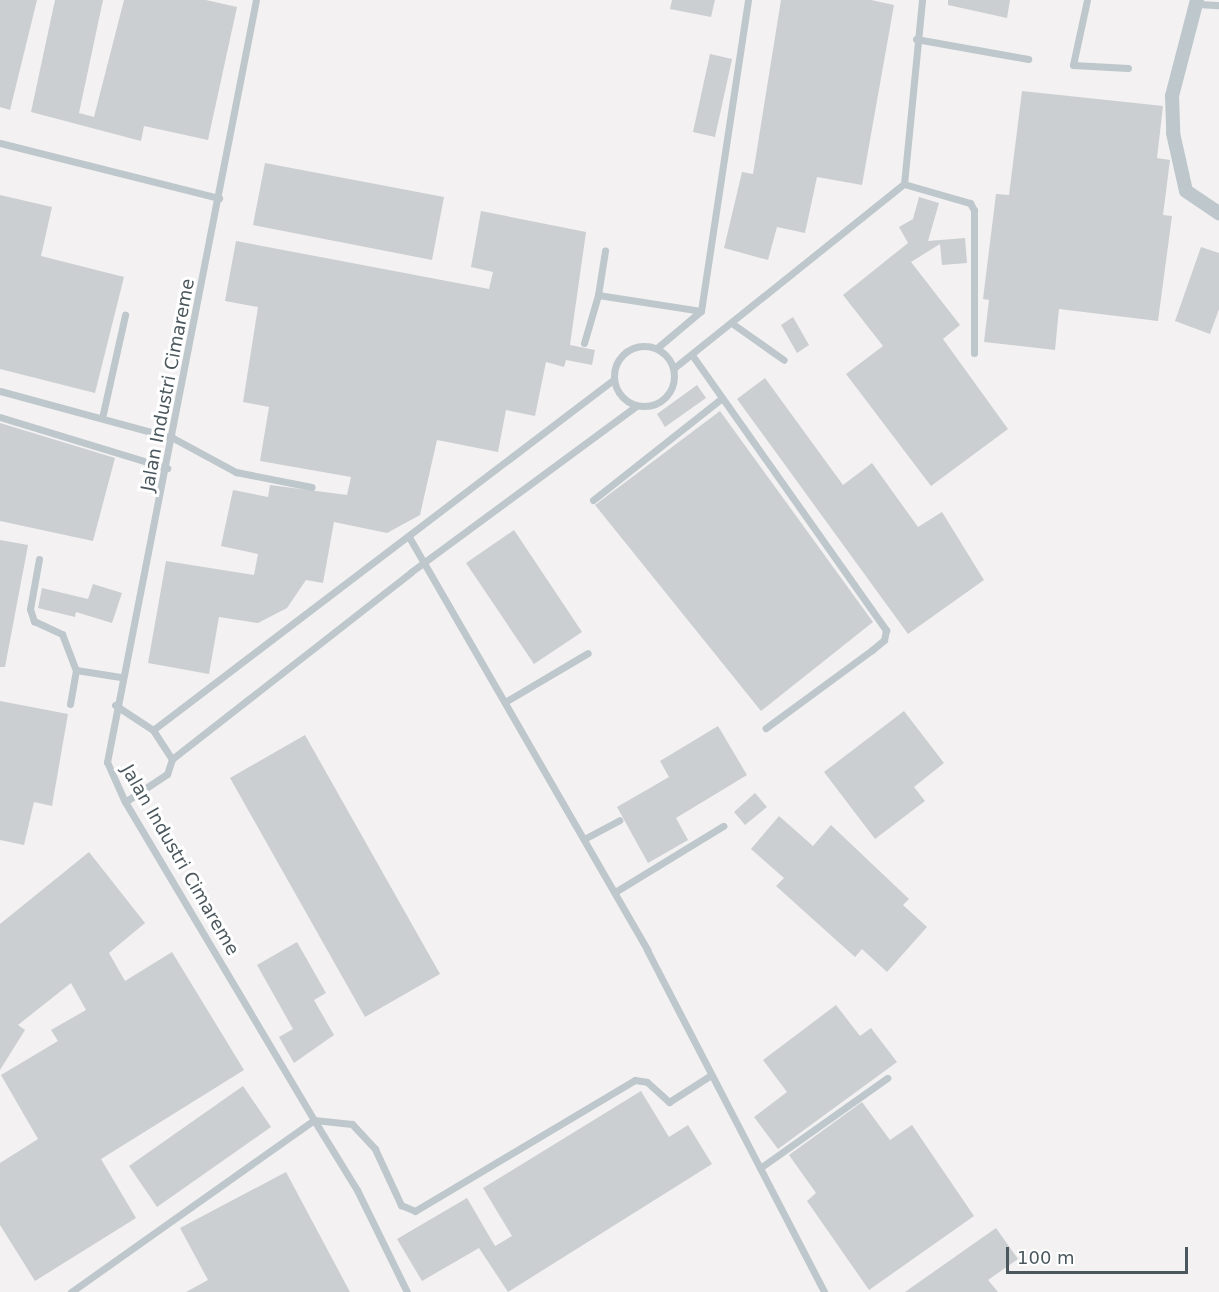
<!DOCTYPE html>
<html>
<head>
<meta charset="utf-8">
<style>
  body { margin:0 }
  #map { position:relative; width:1219px; height:1292px; overflow:hidden; background:#f3f1f1; font-family:"DejaVu Sans",sans-serif }
  div>[style] { position:absolute }
  [style*='--x'] { left:calc(var(--x)*1px); top:calc(var(--y)*1px); width:calc(var(--w)*1px); rotate:calc(var(--a)*1deg) }
  .building>* { inset:0; background:#cbcfd2 }
  .service>* { height:7px; margin:-3.5px; padding:0 3.5px; transform-origin:3.5px; border-radius:3.5px; background:#bdc7cc }
  .service>.ring { margin:-3.5px; padding:0; box-sizing:content-box; background:none; border:7px solid #bdc7cc; border-radius:50% }
  .minor>* { height:14px; margin:-7px; padding:0 7px; transform-origin:7px; border-radius:7px; background:#bdc7cc }
  span { translate:-50% -50%; white-space:nowrap; text-align:center; line-height:1.15; -webkit-text-stroke:6px #fff; paint-order:stroke }
  .street-label { font-size:18px; color:#4a575d }
  .scale { position:absolute; left:1006px; top:1247px; width:182px; height:27px; box-sizing:border-box; border:3px solid #4a575d; border-top:0; padding-left:8px; font-size:18px; line-height:21px; white-space:nowrap; color:#4a575d; -webkit-text-stroke:4px #fff; paint-order:stroke }
</style>
</head>
<body>
<div id="map">
  <div class="building">
    <i style="clip-path:polygon(0 0,37px 0,10px 110px,0 107px)"></i>
    <i style="clip-path:polygon(55px 0,103px 0,79px 113px,94px 117px,124px 0,206px 0,237px 7px,208px 140px,144px 126px,141px 141px,31px 112px)"></i>
    <i style="clip-path:polygon(672px 0,715px 0,711px 17px,670px 9px)"></i>
    <i style="clip-path:polygon(781px 0,871px 0,894px 5px,862px 185px,817px 177px,805px 233px,777px 227px,768px 260px,724px 248px,742px 172px,753px 174px)"></i>
    <i style="clip-path:polygon(948px 0,1010px 0,1007px 18px,948px 5px)"></i>
    <i style="clip-path:polygon(710px 54px,732px 59px,715px 137px,693px 132px)"></i>
    <i style="clip-path:polygon(1022px 91px,1163px 106px,1157px 158px,1170px 160px,1163px 215px,1172px 216px,1158px 321px,1059px 309px,1055px 350px,984px 342px,989px 300px,983px 299px,996px 194px,1009px 195px)"></i>
    <i style="clip-path:polygon(265px 163px,444px 197px,432px 260px,253px 225px)"></i>
    <i style="clip-path:polygon(0 195px,52px 207px,41px 256px,124px 277px,95px 393px,0 369px)"></i>
    <i style="clip-path:polygon(919px 197px,939px 203px,928px 241px,965px 238px,967px 263px,942px 265px,940px 244px,911px 262px,960px 325px,943px 339px,1008px 429px,931px 486px,846px 374px,883px 346px,843px 295px,908px 243px,899px 227px,913px 219px)"></i>
    <i style="clip-path:polygon(481px 211px,586px 232px,570px 345px,595px 350px,592px 365px,566px 360px,564px 367px,546px 362px,535px 416px,506px 410px,498px 452px,437px 440px,420px 515px,387px 533px,334px 522px,323px 583px,306px 580px,287px 608px,258px 623px,219px 617px,209px 674px,148px 663px,166px 561px,254px 575px,258px 554px,221px 546px,233px 490px,268px 497px,270px 485px,347px 495px,351px 477px,260px 461px,269px 407px,243px 402px,258px 307px,225px 301px,236px 241px,489px 289px,493px 272px,471px 267px)"></i>
    <i style="clip-path:polygon(1201px 247px,1219px 253px,1219px 309px,1210px 334px,1175px 321px)"></i>
    <i style="clip-path:polygon(793px 317px,809px 345px,797px 353px,781px 325px)"></i>
    <i style="clip-path:polygon(765px 378px,843px 485px,872px 463px,918px 527px,942px 512px,984px 580px,908px 634px,737px 399px)"></i>
    <i style="clip-path:polygon(697px 385px,706px 398px,665px 427px,657px 414px)"></i>
    <i style="clip-path:polygon(720px 411px,873px 622px,761px 711px,595px 505px)"></i>
    <i style="clip-path:polygon(0 423px,115px 458px,93px 541px,0 521px)"></i>
    <i style="clip-path:polygon(514px 530px,582px 632px,534px 664px,466px 563px)"></i>
    <i style="clip-path:polygon(0 540px,28px 545px,5px 667px,0 667px)"></i>
    <i style="clip-path:polygon(93px 584px,122px 593px,112px 623px,76px 612px,75px 617px,38px 608px,42px 588px,88px 599px)"></i>
    <i style="clip-path:polygon(0 701px,68px 714px,52px 806px,34px 802px,24px 845px,0 840px)"></i>
    <i style="clip-path:polygon(904px 711px,944px 763px,914px 787px,925px 801px,875px 839px,824px 772px)"></i>
    <i style="clip-path:polygon(718px 726px,747px 775px,676px 818px,688px 840px,648px 863px,617px 807px,669px 777px,660px 761px)"></i>
    <i style="clip-path:polygon(305px 735px,440px 974px,365px 1017px,230px 778px)"></i>
    <i style="clip-path:polygon(755px 793px,767px 807px,745px 825px,734px 812px)"></i>
    <i style="clip-path:polygon(779px 816px,813px 846px,831px 825px,909px 899px,903px 905px,927px 927px,887px 972px,862px 949px,855px 957px,776px 886px,784px 878px,751px 849px)"></i>
    <i style="clip-path:polygon(89px 852px,145px 923px,109px 953px,125px 981px,172px 952px,244px 1070px,101px 1159px,136px 1218px,35px 1281px,0 1225px,0 1163px,38px 1139px,1px 1075px,58px 1041px,51px 1030px,86px 1010px,71px 983px,18px 1025px,25px 1030px,0 1070px,0 924px)"></i>
    <i style="clip-path:polygon(297px 942px,326px 993px,314px 1000px,334px 1035px,294px 1063px,279px 1037px,293px 1029px,257px 965px)"></i>
    <i style="clip-path:polygon(836px 1005px,860px 1036px,871px 1028px,897px 1062px,778px 1149px,754px 1117px,787px 1092px,763px 1060px)"></i>
    <i style="clip-path:polygon(243px 1086px,271px 1127px,157px 1207px,129px 1166px)"></i>
    <i style="clip-path:polygon(641px 1091px,669px 1137px,688px 1125px,712px 1164px,508px 1292px,479px 1248px,422px 1281px,397px 1239px,467px 1198px,495px 1246px,512px 1236px,483px 1188px)"></i>
    <i style="clip-path:polygon(862px 1102px,890px 1140px,912px 1125px,974px 1216px,869px 1290px,807px 1201px,816px 1193px,789px 1155px)"></i>
    <i style="clip-path:polygon(286px 1172px,350px 1292px,186px 1292px,208px 1280px,180px 1228px)"></i>
    <i style="clip-path:polygon(996px 1228px,1018px 1259px,988px 1280px,998px 1292px,905px 1292px)"></i>
  </div>
  <div class="service">
    <i style="--x:1087;--y:0;--w:66;--a:102.2"></i>
    <i style="--x:1073;--y:65;--w:55;--a:3.1"></i>
    <i style="--x:1197;--y:4;--w:22;--a:3"></i>
    <i style="--x:916;--y:39;--w:114;--a:10.1"></i>
    <i style="--x:0;--y:143;--w:226;--a:14.1"></i>
    <i style="--x:904;--y:184;--w:69;--a:16.1"></i>
    <i style="--x:970;--y:203;--w:8;--a:60"></i>
    <i style="--x:974;--y:210;--w:143;--a:90"></i>
    <i style="--x:598;--y:295;--w:45;--a:-81"></i>
    <i style="--x:733;--y:324;--w:62;--a:35.2"></i>
    <i style="--x:584;--y:343;--w:50;--a:-73.7"></i>
    <i style="--x:598;--y:295;--w:104;--a:8.8"></i>
    <i class="ring" style="left:614px;top:346px;width:53px;height:53px"></i>
    <i style="--x:657;--y:348;--w:57;--a:-40.1"></i>
    <i style="--x:701;--y:311;--w:315;--a:-81.4"></i>
    <i style="--x:692;--y:355;--w:337;--a:54.8"></i>
    <i style="--x:886;--y:630;--w:10;--a:101"></i>
    <i style="--x:884;--y:640;--w:16;--a:140"></i>
    <i style="--x:872;--y:650;--w:132;--a:143.7"></i>
    <i style="--x:674;--y:368;--w:295;--a:-38.7"></i>
    <i style="--x:904;--y:184;--w:185;--a:-84.4"></i>
    <i style="--x:0;--y:391;--w:179;--a:15.2"></i>
    <i style="--x:173;--y:438;--w:72;--a:28.4"></i>
    <i style="--x:236;--y:472;--w:77;--a:11.2"></i>
    <i style="--x:0;--y:417;--w:175;--a:17"></i>
    <i style="--x:102;--y:418;--w:106;--a:-77.4"></i>
    <i style="--x:593;--y:500;--w:164;--a:-38.3"></i>
    <i style="--x:409;--y:537;--w:477;--a:60"></i>
    <i style="--x:647;--y:950;--w:385;--a:62.6"></i>
    <i style="--x:39;--y:559;--w:51;--a:100.2"></i>
    <i style="--x:30;--y:609;--w:13;--a:72"></i>
    <i style="--x:34;--y:621;--w:31;--a:25"></i>
    <i style="--x:62;--y:634;--w:39;--a:69"></i>
    <i style="--x:505;--y:702;--w:96;--a:-30.6"></i>
    <i style="--x:70;--y:704;--w:35;--a:-80"></i>
    <i style="--x:76;--y:670;--w:45;--a:9"></i>
    <i style="--x:115;--y:705;--w:45;--a:33.3"></i>
    <i style="--x:153;--y:730;--w:35;--a:57"></i>
    <i style="--x:172;--y:759;--w:16;--a:108"></i>
    <i style="--x:167;--y:774;--w:50;--a:146.3"></i>
    <i style="--x:153;--y:730;--w:578;--a:-37.27"></i>
    <i style="--x:172;--y:759;--w:303;--a:-38"></i>
    <i style="--x:411;--y:572;--w:280;--a:-36.4"></i>
    <i style="--x:584;--y:839;--w:40;--a:-28"></i>
    <i style="--x:615;--y:892;--w:127;--a:-31.4"></i>
    <i style="--x:760;--y:1168;--w:156;--a:-35.3"></i>
    <i style="--x:71;--y:1292;--w:298;--a:-35.3"></i>
    <i style="--x:314;--y:1120;--w:370;--a:-120.7"></i>
    <i style="--x:125;--y:802;--w:44;--a:-114.2"></i>
    <i style="--x:107;--y:762;--w:776;--a:-78.94"></i>
    <i style="--x:407;--y:1292;--w:114;--a:-116.1"></i>
    <i style="--x:357;--y:1190;--w:82;--a:-121.6"></i>
    <i style="--x:314;--y:1120;--w:38;--a:6"></i>
    <i style="--x:352;--y:1124;--w:34;--a:47"></i>
    <i style="--x:375;--y:1149;--w:62;--a:65.1"></i>
    <i style="--x:401;--y:1205;--w:15;--a:23"></i>
    <i style="--x:415;--y:1211;--w:256;--a:-30.8"></i>
    <i style="--x:635;--y:1080;--w:12;--a:9"></i>
    <i style="--x:647;--y:1082;--w:30;--a:42"></i>
    <i style="--x:669;--y:1102;--w:50;--a:-32.7"></i>
  </div>
  <div class="minor">
    <i style="--x:1197;--y:0;--w:99;--a:104.6"></i>
    <i style="--x:1172;--y:96;--w:37;--a:88"></i>
    <i style="--x:1173;--y:133;--w:59;--a:77.4"></i>
    <i style="--x:1186;--y:191;--w:40;--a:34"></i>
  </div>
  <div class="street-label">
    <span style="left:168px;top:385px;rotate:-79deg">Jalan Industri Cimareme</span>
    <span style="left:180px;top:860px;rotate:60deg">Jalan Industri Cimareme</span>
  </div>
  <div class="scale">100 m</div>
</div>
</body>
</html>
